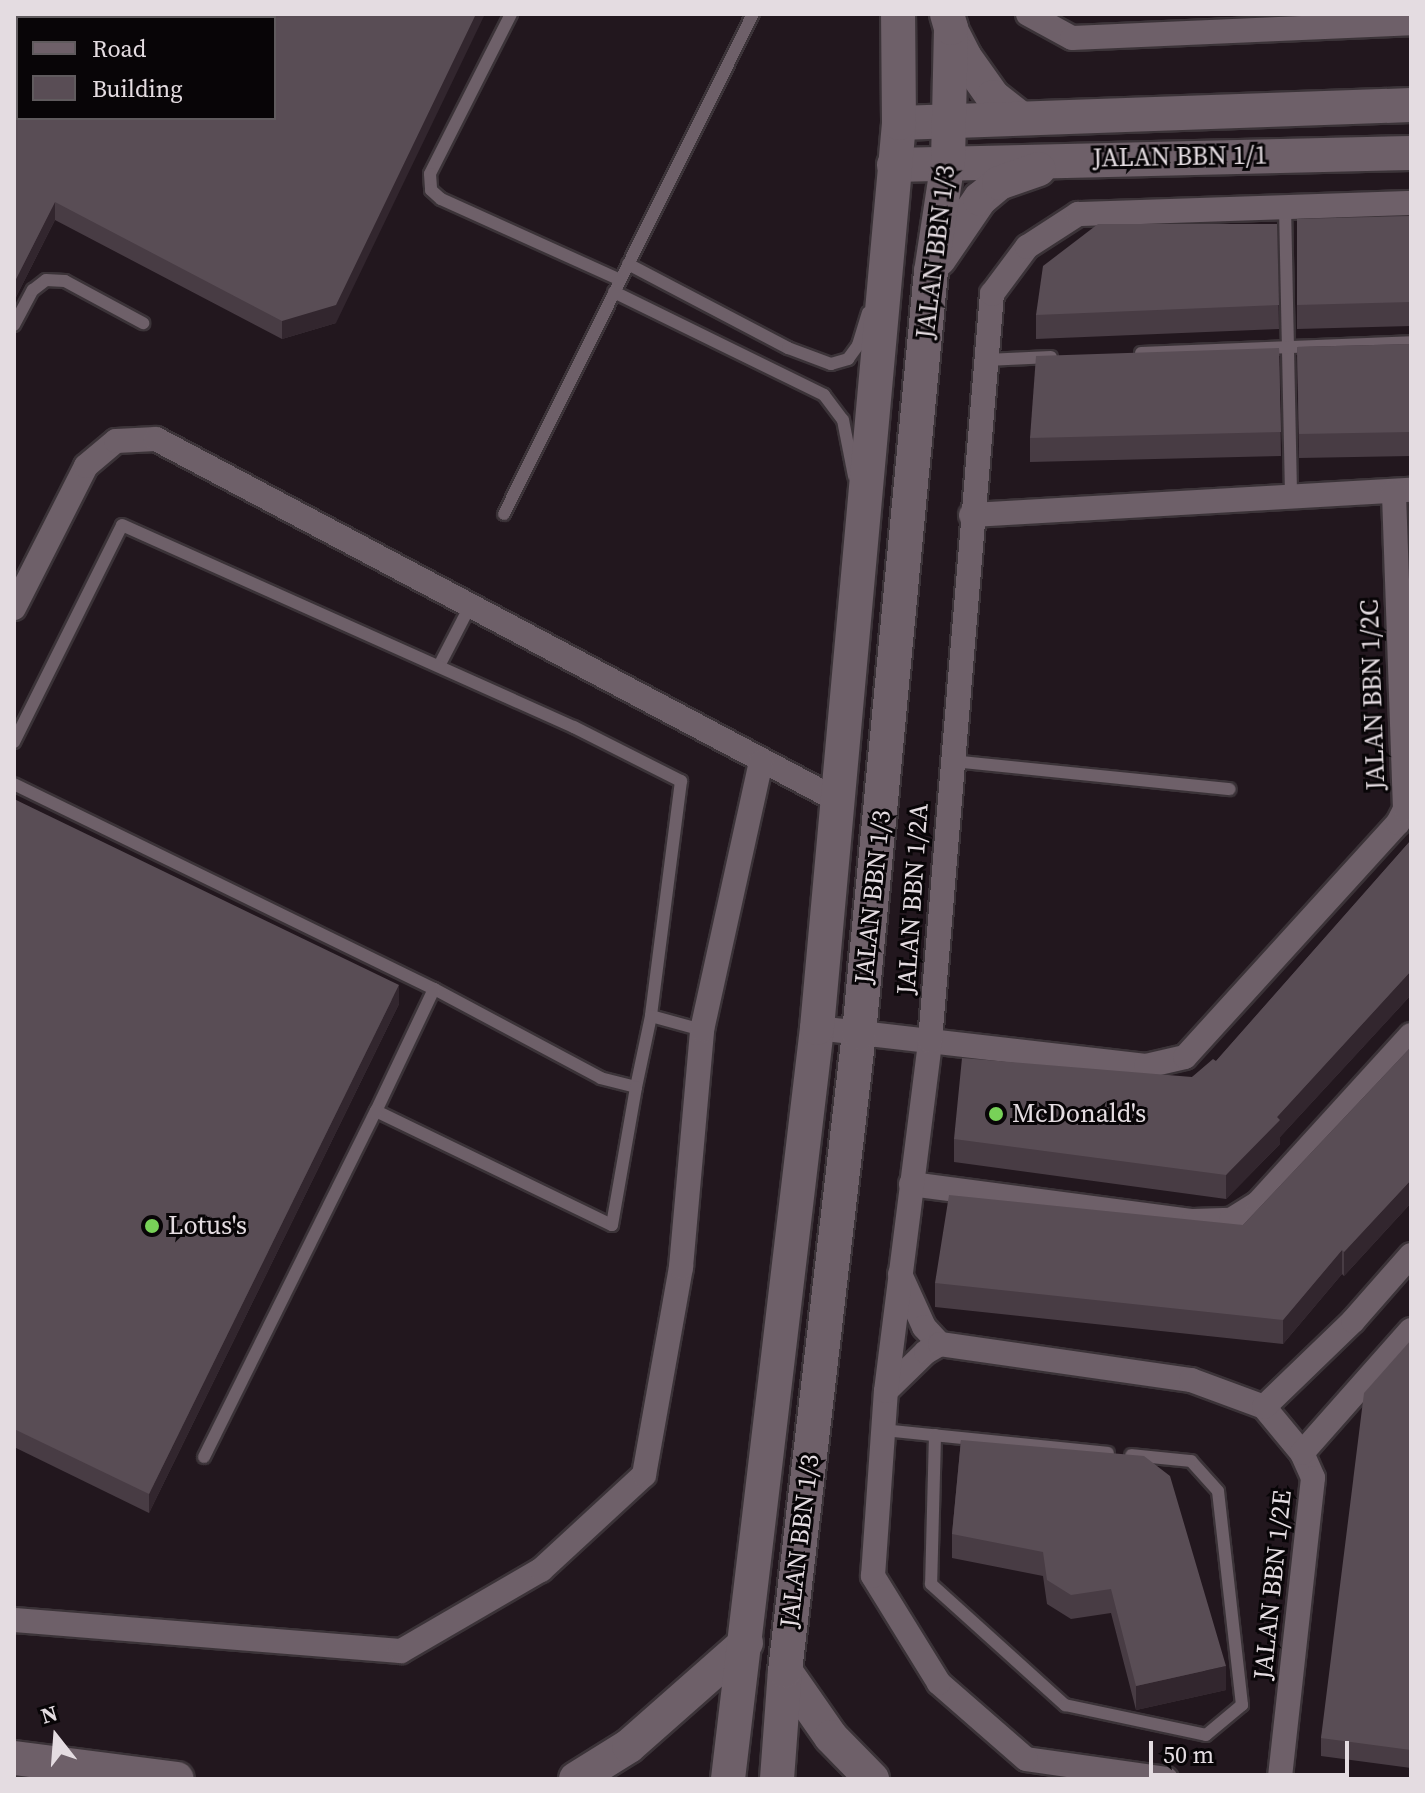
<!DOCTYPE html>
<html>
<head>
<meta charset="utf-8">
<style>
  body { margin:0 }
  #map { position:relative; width:1425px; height:1793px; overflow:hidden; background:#22171e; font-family:"Source Serif 4",serif }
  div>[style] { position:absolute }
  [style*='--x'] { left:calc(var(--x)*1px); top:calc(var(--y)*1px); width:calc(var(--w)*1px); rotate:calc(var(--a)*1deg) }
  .roads { filter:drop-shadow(2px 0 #3b3338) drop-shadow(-2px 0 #3b3338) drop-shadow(0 2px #3b3338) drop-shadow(0 -2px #3b3338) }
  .lane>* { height:12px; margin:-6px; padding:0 6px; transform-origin:6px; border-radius:6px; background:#6e6069 }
  .street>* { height:24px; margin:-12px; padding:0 12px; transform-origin:12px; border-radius:12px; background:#6e6069 }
  .secondary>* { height:34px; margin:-17px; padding:0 17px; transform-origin:17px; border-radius:17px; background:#6e6069 }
  .wall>* { inset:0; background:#483c44 }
  .shaded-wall>* { inset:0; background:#32262e }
  .building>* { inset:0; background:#594d55 }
  .dots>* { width:22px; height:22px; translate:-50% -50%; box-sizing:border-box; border:4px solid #080507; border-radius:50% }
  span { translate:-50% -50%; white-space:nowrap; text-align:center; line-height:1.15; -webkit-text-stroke:6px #080507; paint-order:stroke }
  .street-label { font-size:26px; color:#e4dce1 }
  .poi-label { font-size:26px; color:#e4dce1 }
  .left { translate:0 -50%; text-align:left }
  .frame { position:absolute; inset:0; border:16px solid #e4dce1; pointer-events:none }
  .legend { position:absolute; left:16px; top:16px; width:260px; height:104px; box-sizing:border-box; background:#080507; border:2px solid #605b5e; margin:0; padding:10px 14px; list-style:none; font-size:24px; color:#e4dce1 }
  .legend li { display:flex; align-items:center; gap:16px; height:40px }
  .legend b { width:40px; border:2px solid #605b5e }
  .north { position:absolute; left:16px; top:1697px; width:80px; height:80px; -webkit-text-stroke:6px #080507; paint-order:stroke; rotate:343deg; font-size:22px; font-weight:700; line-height:32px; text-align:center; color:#e4dce1 }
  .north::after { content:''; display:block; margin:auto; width:28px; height:36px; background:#e4dce1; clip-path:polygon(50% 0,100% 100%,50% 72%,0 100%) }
  .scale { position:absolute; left:1149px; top:1741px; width:200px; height:36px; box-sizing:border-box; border:4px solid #e4dce1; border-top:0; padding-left:10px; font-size:24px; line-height:28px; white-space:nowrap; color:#e4dce1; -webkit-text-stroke:6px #080507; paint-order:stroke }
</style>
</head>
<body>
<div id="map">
  <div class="roads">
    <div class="lane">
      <i style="--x:511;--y:14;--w:179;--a:116.9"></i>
      <i style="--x:430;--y:174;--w:16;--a:86"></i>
      <i style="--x:431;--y:190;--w:13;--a:42"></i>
      <i style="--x:441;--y:199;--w:196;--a:24.3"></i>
      <i style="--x:1285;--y:207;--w:291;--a:88.8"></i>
      <i style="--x:628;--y:264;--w:181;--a:27.7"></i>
      <i style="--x:788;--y:348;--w:46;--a:20.4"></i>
      <i style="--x:831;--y:364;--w:18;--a:-16"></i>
      <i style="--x:848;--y:359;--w:17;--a:-54"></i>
      <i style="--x:858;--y:345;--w:34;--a:-73"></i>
      <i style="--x:614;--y:292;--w:234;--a:26.1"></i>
      <i style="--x:824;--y:395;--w:31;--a:53"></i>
      <i style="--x:843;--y:420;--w:57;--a:78.9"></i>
      <i style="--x:14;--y:325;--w:40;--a:-62"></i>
      <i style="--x:33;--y:290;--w:16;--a:-38"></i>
      <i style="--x:46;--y:280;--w:19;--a:3"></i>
      <i style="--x:65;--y:281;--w:89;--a:28.3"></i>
      <i style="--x:1141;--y:353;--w:270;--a:-2.3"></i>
      <i style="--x:986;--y:360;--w:65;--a:-2.6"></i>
      <i style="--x:504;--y:514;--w:559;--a:-63.53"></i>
      <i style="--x:439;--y:666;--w:68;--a:-62.7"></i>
      <i style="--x:14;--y:742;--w:242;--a:-63.5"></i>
      <i style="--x:122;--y:525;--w:495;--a:24.1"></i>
      <i style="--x:574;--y:727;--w:120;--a:26.8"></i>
      <i style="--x:681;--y:781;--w:237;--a:97.3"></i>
      <i style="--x:651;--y:1016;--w:73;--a:101.9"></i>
      <i style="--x:636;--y:1087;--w:36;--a:-166"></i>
      <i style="--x:601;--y:1078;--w:189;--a:-151.9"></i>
      <i style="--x:434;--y:989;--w:467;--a:-154"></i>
      <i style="--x:952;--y:761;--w:279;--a:5.8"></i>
      <i style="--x:434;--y:989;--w:135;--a:115.4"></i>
      <i style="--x:376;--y:1111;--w:262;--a:25.8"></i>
      <i style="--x:612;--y:1225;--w:140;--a:-80.1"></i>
      <i style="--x:651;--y:1016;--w:53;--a:15.4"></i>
      <i style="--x:883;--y:1430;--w:226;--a:5.8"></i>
      <i style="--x:935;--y:1435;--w:149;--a:91.5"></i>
      <i style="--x:931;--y:1584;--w:181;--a:42.1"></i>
      <i style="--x:1065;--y:1705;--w:144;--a:12"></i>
      <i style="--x:1206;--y:1735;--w:47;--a:-39.8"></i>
      <i style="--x:1242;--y:1705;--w:215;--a:-96.4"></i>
      <i style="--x:1218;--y:1491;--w:40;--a:-132"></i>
      <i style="--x:1191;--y:1461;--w:60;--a:-174.3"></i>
      <i style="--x:204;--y:1457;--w:386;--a:-63.6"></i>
    </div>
    <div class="street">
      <i style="--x:1028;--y:14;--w:50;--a:28.6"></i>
      <i style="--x:1072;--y:38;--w:339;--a:-2.5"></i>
      <i style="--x:971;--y:515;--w:441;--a:-3.3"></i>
      <i style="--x:14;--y:608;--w:159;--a:-63.1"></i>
      <i style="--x:86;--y:466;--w:39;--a:-40"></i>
      <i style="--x:116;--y:441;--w:40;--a:-2.9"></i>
      <i style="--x:156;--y:439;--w:773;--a:27.92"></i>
      <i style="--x:817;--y:1028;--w:331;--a:6.6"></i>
      <i style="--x:1146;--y:1066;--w:40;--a:-13"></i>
      <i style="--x:1185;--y:1057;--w:316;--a:-47.7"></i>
      <i style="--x:1398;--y:823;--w:16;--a:-63"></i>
      <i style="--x:1405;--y:809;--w:318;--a:-92"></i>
      <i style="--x:911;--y:1184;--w:284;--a:7.5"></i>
      <i style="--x:1193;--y:1221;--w:38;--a:-2"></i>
      <i style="--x:1231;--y:1220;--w:32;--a:-32"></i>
      <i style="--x:1258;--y:1203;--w:227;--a:-47.7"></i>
      <i style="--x:900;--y:1274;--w:58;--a:65.6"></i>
      <i style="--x:924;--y:1327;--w:23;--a:47"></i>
      <i style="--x:886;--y:1391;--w:56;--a:-44.3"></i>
      <i style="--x:926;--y:1352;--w:16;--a:-30"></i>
      <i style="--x:940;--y:1344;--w:254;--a:8.2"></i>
      <i style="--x:1191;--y:1380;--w:78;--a:20.3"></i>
      <i style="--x:1264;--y:1407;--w:60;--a:50.4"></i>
      <i style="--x:1302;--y:1453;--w:27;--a:66"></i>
      <i style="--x:1313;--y:1478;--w:303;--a:96.3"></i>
      <i style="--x:1264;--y:1407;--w:124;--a:-44"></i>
      <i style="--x:1353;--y:1321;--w:88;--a:-48.7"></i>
      <i style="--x:1302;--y:1453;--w:164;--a:-48.5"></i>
      <i style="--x:14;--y:1620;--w:388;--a:4.6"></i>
      <i style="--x:401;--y:1651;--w:162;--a:-30.1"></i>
      <i style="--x:541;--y:1570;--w:140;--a:-42.7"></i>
      <i style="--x:644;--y:1475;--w:211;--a:-79.9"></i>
      <i style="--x:681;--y:1267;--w:238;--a:-84.9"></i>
      <i style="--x:702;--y:1030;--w:274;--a:-77.6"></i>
      <i style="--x:1166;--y:1779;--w:141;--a:-171.9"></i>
      <i style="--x:1026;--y:1759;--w:116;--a:-138.9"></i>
      <i style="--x:939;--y:1683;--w:126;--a:-121.7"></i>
      <i style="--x:873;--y:1576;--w:185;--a:-86"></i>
      <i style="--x:886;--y:1391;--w:353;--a:-82.8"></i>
      <i style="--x:930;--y:1041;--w:750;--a:-85.26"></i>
      <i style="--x:992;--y:294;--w:59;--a:-53.3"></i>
      <i style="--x:1027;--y:247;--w:61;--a:-32.9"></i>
      <i style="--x:1078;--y:214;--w:333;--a:-1.9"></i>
    </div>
    <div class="secondary">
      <i style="--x:952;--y:32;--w:27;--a:63"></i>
      <i style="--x:964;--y:56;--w:50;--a:54.7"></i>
      <i style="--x:993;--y:97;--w:34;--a:38"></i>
      <i style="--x:899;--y:123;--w:512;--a:-2.01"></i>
      <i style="--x:894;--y:165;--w:517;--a:-1.33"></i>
      <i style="--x:939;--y:259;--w:73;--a:-55.7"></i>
      <i style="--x:980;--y:199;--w:25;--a:-40"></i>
      <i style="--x:999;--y:183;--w:42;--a:-19.3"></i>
      <i style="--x:785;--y:1671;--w:80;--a:55.1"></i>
      <i style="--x:831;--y:1737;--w:59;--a:45.7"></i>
      <i style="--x:14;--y:1758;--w:164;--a:7.3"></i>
      <i style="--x:576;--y:1779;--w:62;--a:-31.9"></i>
      <i style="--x:629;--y:1746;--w:156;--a:-41.4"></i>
      <i style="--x:728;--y:1779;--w:756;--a:-83.24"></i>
      <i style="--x:817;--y:1028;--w:909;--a:-84.82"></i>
      <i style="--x:899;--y:123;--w:109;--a:-90.5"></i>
      <i style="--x:777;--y:1779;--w:108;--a:-85.8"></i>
      <i style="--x:785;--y:1671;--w:642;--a:-83.38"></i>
      <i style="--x:859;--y:1033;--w:764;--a:-84.6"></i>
      <i style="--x:931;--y:272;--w:112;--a:-81.3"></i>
      <i style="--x:948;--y:161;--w:133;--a:-88.7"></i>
      <i style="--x:951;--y:28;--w:15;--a:-106"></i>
    </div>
  </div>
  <div class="wall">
    <i style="clip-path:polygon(14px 26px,336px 323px,282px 339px,55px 220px,14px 301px)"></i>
    <i style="clip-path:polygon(1411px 216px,1411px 326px,1297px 329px,1297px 219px)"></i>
    <i style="clip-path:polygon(1277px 224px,1279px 329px,1036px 339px,1036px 315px)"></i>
    <i style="clip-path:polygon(1411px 344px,1411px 456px,1299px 458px,1297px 347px)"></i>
    <i style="clip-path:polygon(1279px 348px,1281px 456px,1030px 462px,1030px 438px)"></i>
    <i style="clip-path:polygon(14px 799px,399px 1004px,149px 1513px,14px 1447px)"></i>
    <i style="clip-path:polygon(1411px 840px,1411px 995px,1280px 1137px,1280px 1144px,1226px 1199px,954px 1162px,954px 1139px,1192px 1077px,1216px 1061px)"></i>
    <i style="clip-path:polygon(1411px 1047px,1411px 1203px,1344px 1276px,1342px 1274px,1283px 1344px,935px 1307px,935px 1283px,1243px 1225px)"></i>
    <i style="clip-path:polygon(1411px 1340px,1411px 1768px,1321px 1756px,1321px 1738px)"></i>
    <i style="clip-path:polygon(961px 1440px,1226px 1690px,1136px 1710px,1111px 1613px,1071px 1619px,1047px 1604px,1043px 1576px,952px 1558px,952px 1534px)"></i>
  </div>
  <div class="shaded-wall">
    <i style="clip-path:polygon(476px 14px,485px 14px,336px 323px,282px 339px,282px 321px)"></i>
    <i style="clip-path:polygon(55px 202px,55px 220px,14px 301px,14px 283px)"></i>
    <i style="clip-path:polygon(1411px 971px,1411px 995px,1280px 1137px,1280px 1144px,1226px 1199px,1226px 1175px,1277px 1117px)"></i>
    <i style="clip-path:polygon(399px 985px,399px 1004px,149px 1513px,149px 1494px)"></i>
    <i style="clip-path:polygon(1411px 1180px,1411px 1203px,1344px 1276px,1344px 1252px)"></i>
    <i style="clip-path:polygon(1342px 1250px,1342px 1274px,1283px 1344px,1283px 1320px)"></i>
    <i style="clip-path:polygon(1226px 1666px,1226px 1690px,1136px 1710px,1136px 1686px)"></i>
  </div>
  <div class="building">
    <i style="clip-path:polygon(23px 14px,476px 14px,336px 305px,282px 321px,55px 202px,14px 283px,14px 26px,18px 18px,18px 118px,274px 118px,274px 18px,18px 18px)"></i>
    <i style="clip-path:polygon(1411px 216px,1411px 302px,1297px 305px,1297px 219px)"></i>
    <i style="clip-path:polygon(1098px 224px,1277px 224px,1279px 305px,1036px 315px,1043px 266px)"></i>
    <i style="clip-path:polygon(1411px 344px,1411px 432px,1299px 434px,1297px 347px)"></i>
    <i style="clip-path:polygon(1279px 348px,1281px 432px,1030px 438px,1036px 356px)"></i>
    <i style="clip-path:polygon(14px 799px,399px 985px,149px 1494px,14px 1429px)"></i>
    <i style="clip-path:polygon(1411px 840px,1411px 971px,1277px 1117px,1280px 1120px,1226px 1175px,954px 1139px,962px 1058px,1192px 1077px,1213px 1059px,1216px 1061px)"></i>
    <i style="clip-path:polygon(1411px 1047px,1411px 1180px,1344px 1252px,1342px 1250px,1283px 1320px,935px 1283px,949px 1195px,1243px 1225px)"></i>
    <i style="clip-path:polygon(1411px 1340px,1411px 1750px,1321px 1738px,1364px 1393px)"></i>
    <i style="clip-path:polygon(961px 1440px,1144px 1456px,1170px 1476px,1226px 1666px,1136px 1686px,1111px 1589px,1071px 1595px,1047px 1580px,1043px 1552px,952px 1534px)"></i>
  </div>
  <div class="dots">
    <i style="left:996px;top:1114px;background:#78d158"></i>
    <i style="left:152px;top:1226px;background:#78d158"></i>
  </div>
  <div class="street-label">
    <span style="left:1180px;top:157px;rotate:-1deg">JALAN BBN 1/1</span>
    <span style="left:936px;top:252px;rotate:-83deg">JALAN BBN 1/3</span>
    <span style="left:1373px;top:695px;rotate:-92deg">JALAN BBN 1/2C</span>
    <span style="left:873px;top:897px;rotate:-84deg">JALAN BBN 1/3</span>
    <span style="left:913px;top:899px;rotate:-86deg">JALAN BBN 1/2A</span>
    <span style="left:800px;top:1541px;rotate:-83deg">JALAN BBN 1/3</span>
    <span style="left:1273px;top:1585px;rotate:-84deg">JALAN BBN 1/2E</span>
  </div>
  <div class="poi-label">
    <span class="left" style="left:1012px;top:1114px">McDonald's</span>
    <span class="left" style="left:168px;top:1226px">Lotus's</span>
  </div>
  <div class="frame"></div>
  <ul class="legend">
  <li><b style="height:10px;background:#6e6069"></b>Road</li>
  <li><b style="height:22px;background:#594d55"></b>Building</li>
  </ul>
  <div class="north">N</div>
  <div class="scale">50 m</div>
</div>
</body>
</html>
